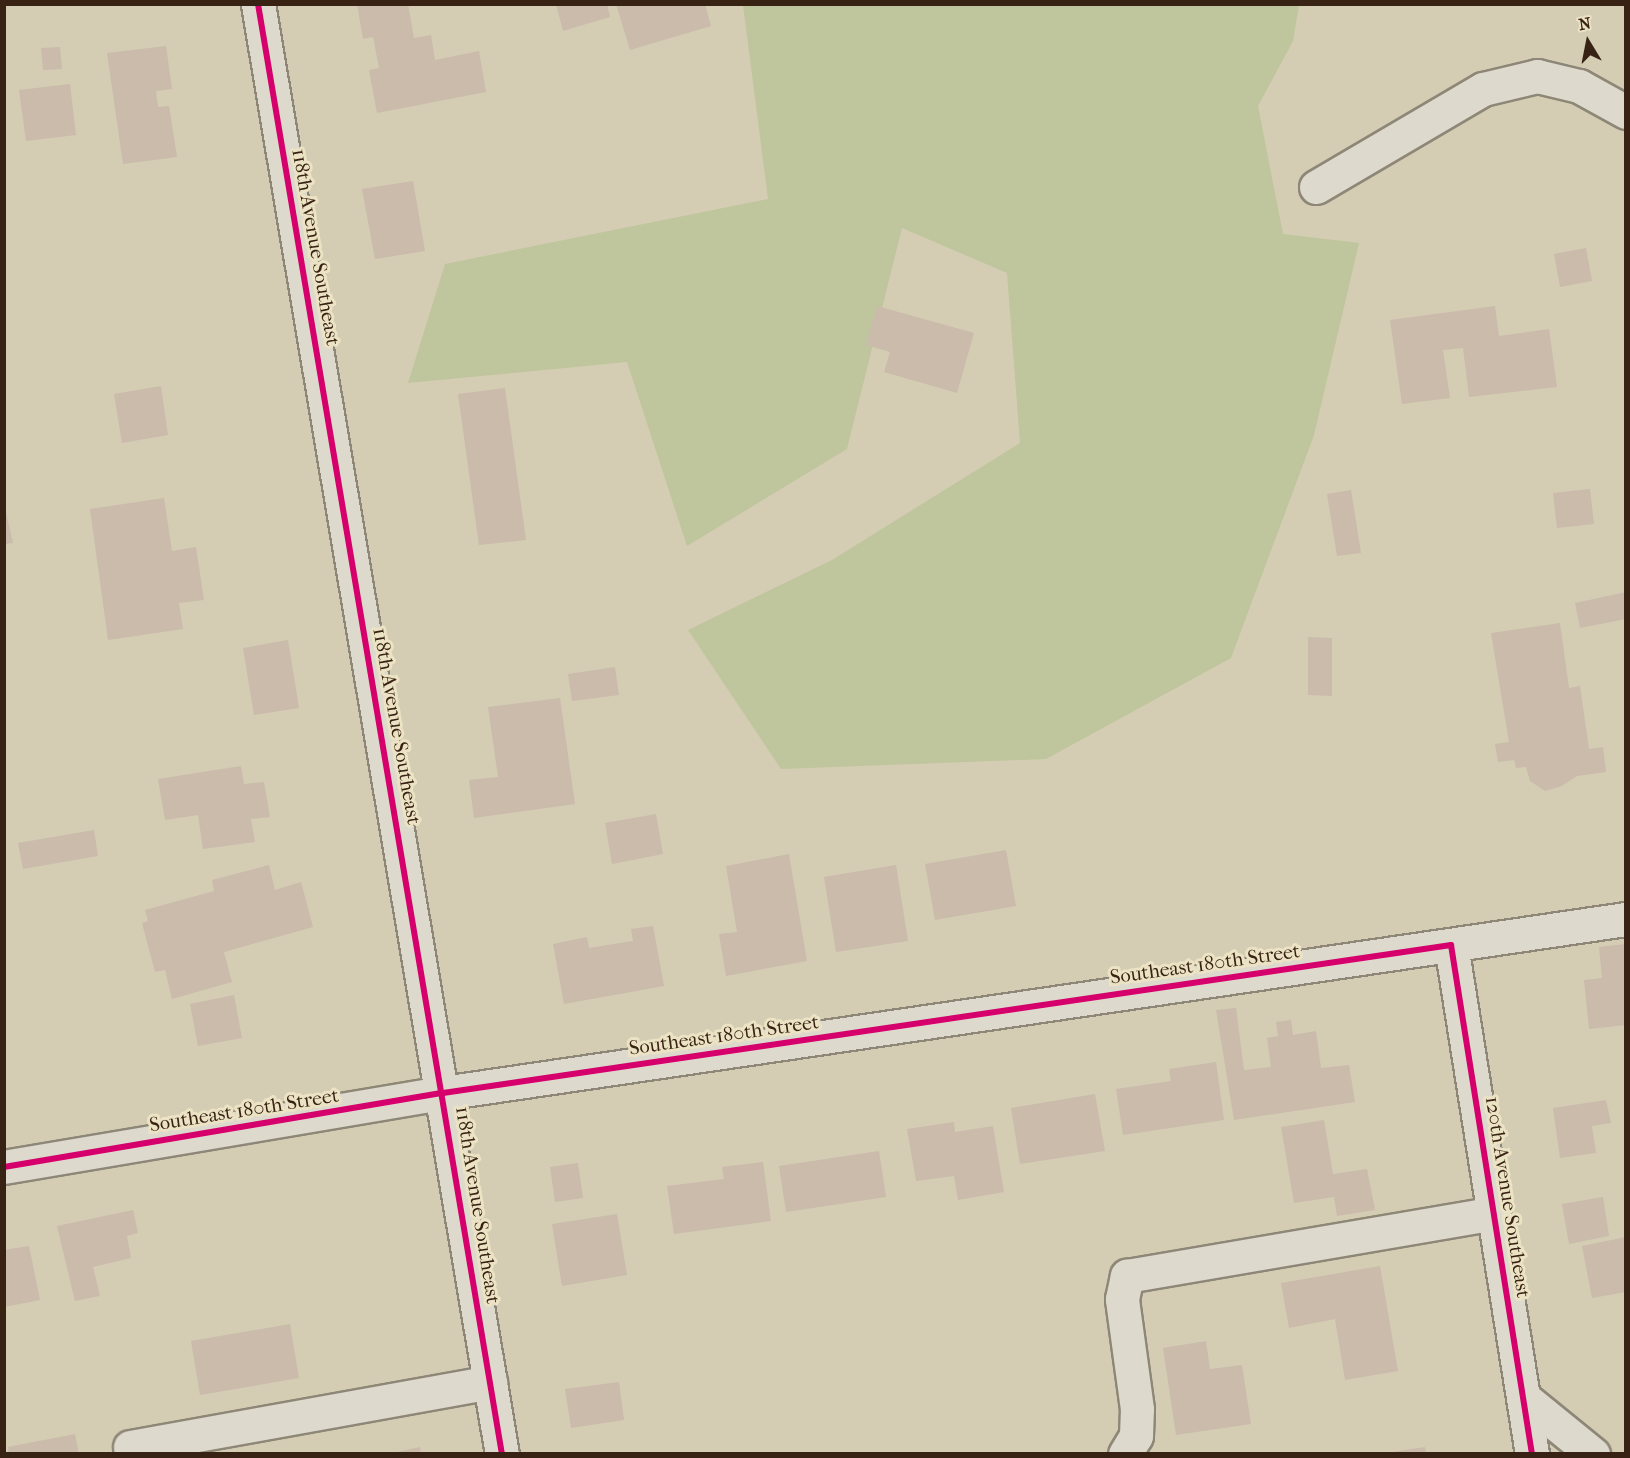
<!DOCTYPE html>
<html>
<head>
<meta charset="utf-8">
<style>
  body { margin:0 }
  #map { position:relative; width:1630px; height:1458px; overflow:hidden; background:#d4cdb3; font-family:"IM FELL French Canon",serif }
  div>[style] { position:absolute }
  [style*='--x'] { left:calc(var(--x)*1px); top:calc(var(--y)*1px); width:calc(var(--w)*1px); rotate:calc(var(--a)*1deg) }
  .green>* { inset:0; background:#bfc59c }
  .building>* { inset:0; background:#cabbab }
  .roads { filter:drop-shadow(2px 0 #8e8777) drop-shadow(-2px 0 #8e8777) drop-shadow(0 2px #8e8777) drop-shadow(0 -2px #8e8777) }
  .minor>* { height:33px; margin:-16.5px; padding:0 16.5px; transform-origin:16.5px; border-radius:16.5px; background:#dddacd }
  .cycleway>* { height:6px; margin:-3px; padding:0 3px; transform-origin:3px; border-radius:3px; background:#d6006c }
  span { translate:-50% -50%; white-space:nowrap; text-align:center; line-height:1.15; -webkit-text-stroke:6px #ece3c5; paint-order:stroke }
  .street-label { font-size:20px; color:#372213 }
  .frame { position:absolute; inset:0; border:6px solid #372213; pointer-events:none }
  .north { position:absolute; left:1558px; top:12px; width:60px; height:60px; -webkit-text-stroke:4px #ece3c5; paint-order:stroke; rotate:350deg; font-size:16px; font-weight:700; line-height:24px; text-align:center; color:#372213 }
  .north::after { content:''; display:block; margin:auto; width:21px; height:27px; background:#372213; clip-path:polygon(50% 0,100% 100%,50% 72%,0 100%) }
</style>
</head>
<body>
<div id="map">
  <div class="green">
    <i style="clip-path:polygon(743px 5px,1299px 5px,1293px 41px,1258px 106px,1283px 234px,1359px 243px,1314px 435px,1231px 658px,1046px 759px,781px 769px,688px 630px,832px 560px,1020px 443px,1007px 273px,902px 228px,847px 449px,687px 546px,627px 362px,408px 383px,445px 264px,768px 199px)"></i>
  </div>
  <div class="building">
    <i style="clip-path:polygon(357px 4px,408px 4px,414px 38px,431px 35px,435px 60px,479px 51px,486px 92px,377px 113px,369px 70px,379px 68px,373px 37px,363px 39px)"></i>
    <i style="clip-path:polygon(556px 4px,607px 4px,610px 17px,563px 31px)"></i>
    <i style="clip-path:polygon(616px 4px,705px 4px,711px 26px,630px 50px)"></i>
    <i style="clip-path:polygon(166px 46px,172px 89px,156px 91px,158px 107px,169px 106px,177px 157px,123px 164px,107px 53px)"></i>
    <i style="clip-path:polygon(60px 47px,62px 69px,43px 70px,41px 48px)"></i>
    <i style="clip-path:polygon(70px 84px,76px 135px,26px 141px,19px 90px)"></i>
    <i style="clip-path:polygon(413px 181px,425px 251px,375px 259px,362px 189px)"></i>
    <i style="clip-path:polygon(1586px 248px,1592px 281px,1560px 287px,1554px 254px)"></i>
    <i style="clip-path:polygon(877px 306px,974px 333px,957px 393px,884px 372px,890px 352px,866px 345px)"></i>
    <i style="clip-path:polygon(1495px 306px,1499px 336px,1549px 329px,1557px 387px,1469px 397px,1463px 348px,1443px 350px,1450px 398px,1402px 404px,1390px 320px)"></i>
    <i style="clip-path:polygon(161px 386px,168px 435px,122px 443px,114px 394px)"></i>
    <i style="clip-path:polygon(505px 388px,526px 540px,479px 545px,458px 394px)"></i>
    <i style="clip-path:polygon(1590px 489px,1594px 524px,1557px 528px,1553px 493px)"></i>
    <i style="clip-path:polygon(1351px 490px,1361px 553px,1337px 556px,1327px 494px)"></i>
    <i style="clip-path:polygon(164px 498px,172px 551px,196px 547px,204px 600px,179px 603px,183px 629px,108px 640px,90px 509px)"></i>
    <i style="clip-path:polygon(4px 503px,13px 543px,4px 544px)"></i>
    <i style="clip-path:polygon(1626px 592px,1626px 619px,1580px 628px,1575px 603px)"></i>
    <i style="clip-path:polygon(1560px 623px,1569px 688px,1580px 686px,1589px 749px,1603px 747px,1606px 772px,1577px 776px,1562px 786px,1545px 791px,1530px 781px,1526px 767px,1516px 768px,1514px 760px,1498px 762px,1495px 744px,1509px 742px,1491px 633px)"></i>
    <i style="clip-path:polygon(1308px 637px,1332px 638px,1332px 696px,1308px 695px)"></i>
    <i style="clip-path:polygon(288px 640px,299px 708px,254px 715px,243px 648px)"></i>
    <i style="clip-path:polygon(615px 667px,619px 695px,572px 701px,568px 674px)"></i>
    <i style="clip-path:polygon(560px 698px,575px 804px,474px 818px,469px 780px,498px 777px,488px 707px)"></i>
    <i style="clip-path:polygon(241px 766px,244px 784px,264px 782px,270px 817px,251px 819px,255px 842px,203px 849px,198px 815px,165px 820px,158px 779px)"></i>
    <i style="clip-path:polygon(656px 814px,663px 854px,612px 864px,605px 823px)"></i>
    <i style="clip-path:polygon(94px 830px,98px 856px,23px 869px,18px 843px)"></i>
    <i style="clip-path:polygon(1006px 850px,1016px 906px,935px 920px,925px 864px)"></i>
    <i style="clip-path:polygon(789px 854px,807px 961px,726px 976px,719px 934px,737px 932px,726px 866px)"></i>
    <i style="clip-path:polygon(269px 865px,275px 890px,301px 882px,313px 927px,224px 952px,232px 982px,172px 999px,165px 970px,155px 972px,142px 923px,148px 921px,145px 910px,214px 891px,212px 880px)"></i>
    <i style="clip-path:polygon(896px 865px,908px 941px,836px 952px,824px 877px)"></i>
    <i style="clip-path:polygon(653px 926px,664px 986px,564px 1004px,553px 944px,587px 937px,589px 948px,633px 941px,631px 929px)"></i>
    <i style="clip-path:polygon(1626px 944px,1626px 1025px,1589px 1029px,1584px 980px,1602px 978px,1599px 947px)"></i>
    <i style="clip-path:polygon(234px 995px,242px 1038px,198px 1046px,190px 1004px)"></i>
    <i style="clip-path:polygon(1236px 1008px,1244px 1070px,1271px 1067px,1267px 1038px,1278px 1036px,1276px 1022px,1291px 1020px,1293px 1035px,1316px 1031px,1321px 1068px,1349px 1065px,1355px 1102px,1234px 1120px,1216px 1010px)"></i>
    <i style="clip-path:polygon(1216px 1062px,1224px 1120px,1123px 1135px,1116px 1089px,1171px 1081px,1169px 1069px)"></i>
    <i style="clip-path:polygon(1095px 1094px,1105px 1151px,1020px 1164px,1011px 1108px)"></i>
    <i style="clip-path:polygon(1606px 1100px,1611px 1123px,1592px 1126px,1596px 1153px,1560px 1158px,1553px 1108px)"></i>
    <i style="clip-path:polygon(1324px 1120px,1333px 1174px,1367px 1169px,1375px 1210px,1337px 1216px,1334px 1197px,1294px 1203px,1281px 1127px)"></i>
    <i style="clip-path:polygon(954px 1122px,955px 1132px,993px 1126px,1004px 1192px,958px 1200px,954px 1176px,916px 1181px,907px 1129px)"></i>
    <i style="clip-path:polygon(879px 1151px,886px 1197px,786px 1212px,779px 1166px)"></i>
    <i style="clip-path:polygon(763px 1162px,771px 1221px,674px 1234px,667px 1186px,724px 1179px,722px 1167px)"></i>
    <i style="clip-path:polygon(578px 1163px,583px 1198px,555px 1202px,550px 1167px)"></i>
    <i style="clip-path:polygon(1603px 1197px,1609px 1236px,1569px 1244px,1562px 1204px)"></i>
    <i style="clip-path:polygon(133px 1210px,138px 1233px,127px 1236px,131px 1258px,93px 1267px,100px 1296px,75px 1301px,57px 1226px)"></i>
    <i style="clip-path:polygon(617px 1214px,627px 1275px,562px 1286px,552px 1224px)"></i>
    <i style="clip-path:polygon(1626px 1237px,1626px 1292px,1592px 1298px,1582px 1246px)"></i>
    <i style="clip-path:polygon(29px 1246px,40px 1300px,4px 1307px,4px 1250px)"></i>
    <i style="clip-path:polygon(1380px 1266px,1398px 1371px,1345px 1380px,1335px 1319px,1289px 1328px,1281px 1283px)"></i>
    <i style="clip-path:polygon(290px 1324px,299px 1378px,200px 1395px,191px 1341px)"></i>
    <i style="clip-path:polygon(1206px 1341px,1210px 1369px,1242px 1365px,1251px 1424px,1176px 1435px,1163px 1348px)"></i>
    <i style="clip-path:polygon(619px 1382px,624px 1420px,571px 1428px,565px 1389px)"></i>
    <i style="clip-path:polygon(75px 1434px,79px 1454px,9px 1454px,8px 1447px)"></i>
    <i style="clip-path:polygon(420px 1447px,421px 1454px,393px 1454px,393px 1453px)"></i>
    <i style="clip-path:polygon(1425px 1447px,1426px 1454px,1392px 1454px,1392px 1452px)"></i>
  </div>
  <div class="roads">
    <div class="minor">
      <i style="--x:258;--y:4;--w:1470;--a:80.45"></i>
      <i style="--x:1316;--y:187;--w:194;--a:-30.4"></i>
      <i style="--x:1483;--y:89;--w:56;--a:-13.5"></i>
      <i style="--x:1537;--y:76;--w:43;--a:13.4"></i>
      <i style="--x:1579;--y:86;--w:54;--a:29"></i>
      <i style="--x:1451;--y:945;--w:515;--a:80.96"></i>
      <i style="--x:4;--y:1167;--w:445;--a:-9.6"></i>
      <i style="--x:443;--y:1093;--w:1196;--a:-8.37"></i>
      <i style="--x:1524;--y:1398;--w:89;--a:39.1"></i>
      <i style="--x:130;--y:1447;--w:366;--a:-10.2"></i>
      <i style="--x:1125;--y:1454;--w:21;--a:-59"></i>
      <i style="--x:1136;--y:1436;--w:27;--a:-88"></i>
      <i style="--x:1137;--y:1409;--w:111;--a:-97.8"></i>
      <i style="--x:1122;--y:1299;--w:24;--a:-78"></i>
      <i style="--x:1127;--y:1276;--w:372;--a:-9.7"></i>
    </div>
  </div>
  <div class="cycleway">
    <i style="--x:258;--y:4;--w:1470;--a:80.45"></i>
    <i style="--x:4;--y:1167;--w:445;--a:-9.6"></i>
    <i style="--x:443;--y:1093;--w:1019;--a:-8.35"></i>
    <i style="--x:1451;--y:945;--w:515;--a:80.96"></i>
  </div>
  <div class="street-label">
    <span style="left:316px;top:247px;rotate:80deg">118th Avenue Southeast</span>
    <span style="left:397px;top:726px;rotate:80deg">118th Avenue Southeast</span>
    <span style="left:1205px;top:964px;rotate:-8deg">Southeast 180th Street</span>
    <span style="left:724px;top:1035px;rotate:-8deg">Southeast 180th Street</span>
    <span style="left:244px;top:1110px;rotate:-9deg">Southeast 180th Street</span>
    <span style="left:1508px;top:1197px;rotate:81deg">120th Avenue Southeast</span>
    <span style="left:478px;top:1205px;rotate:81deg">118th Avenue Southeast</span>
  </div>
  <div class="frame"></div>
  <div class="north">N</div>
</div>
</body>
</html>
